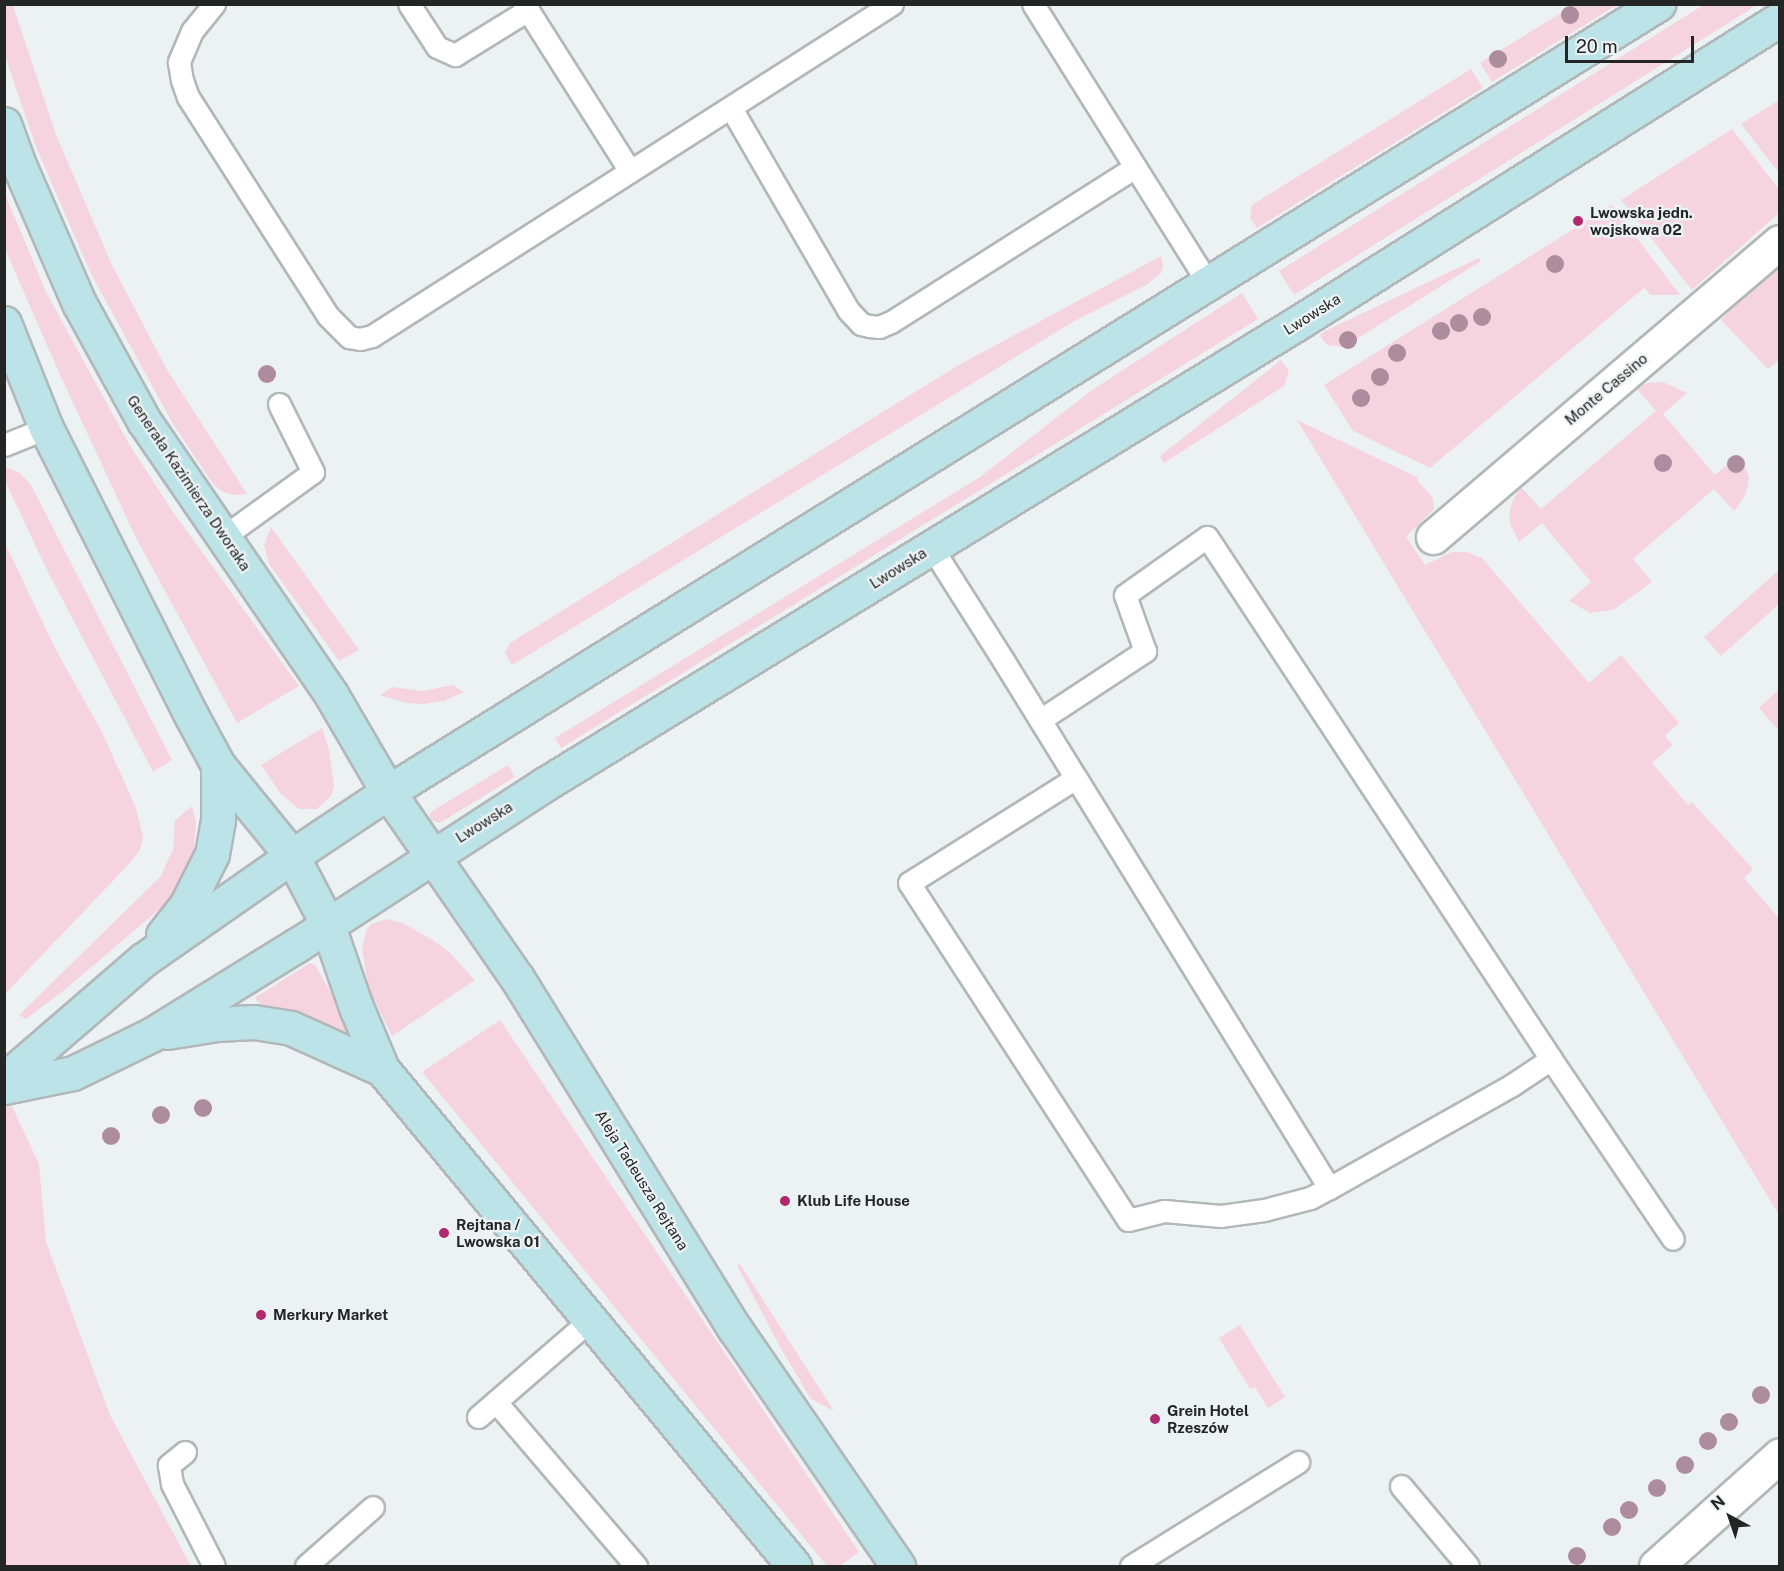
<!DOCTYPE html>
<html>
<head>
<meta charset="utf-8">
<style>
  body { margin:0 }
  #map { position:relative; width:1784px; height:1571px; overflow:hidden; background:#ecf2f3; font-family:"Public Sans",sans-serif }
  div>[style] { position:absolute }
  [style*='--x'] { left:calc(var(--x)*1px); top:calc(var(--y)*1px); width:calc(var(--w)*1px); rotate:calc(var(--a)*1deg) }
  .green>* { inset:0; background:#f5d4e0 }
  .roads { filter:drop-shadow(2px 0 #b2b7b8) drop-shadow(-2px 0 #b2b7b8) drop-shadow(0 2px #b2b7b8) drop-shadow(0 -2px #b2b7b8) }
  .service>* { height:21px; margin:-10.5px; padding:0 10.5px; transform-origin:10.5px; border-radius:10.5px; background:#fff }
  .minor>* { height:33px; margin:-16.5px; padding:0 16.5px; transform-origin:16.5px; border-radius:16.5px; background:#fff }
  .secondary>* { height:33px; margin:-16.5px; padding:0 16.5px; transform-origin:16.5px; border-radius:16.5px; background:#bce3e8 }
  .trees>* { width:18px; height:18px; margin:-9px; border-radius:50%; background:#ad8d9d }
  .dots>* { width:16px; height:16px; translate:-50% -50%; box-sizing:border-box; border:3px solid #ecf2f3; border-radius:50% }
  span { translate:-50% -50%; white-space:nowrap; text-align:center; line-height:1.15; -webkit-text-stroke:4.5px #ecf2f3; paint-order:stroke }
  .poi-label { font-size:15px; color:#242626; font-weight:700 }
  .left { translate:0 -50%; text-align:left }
  .street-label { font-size:15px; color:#242626 }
  .frame { position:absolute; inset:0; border:6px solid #242626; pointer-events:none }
  .north { position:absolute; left:1700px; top:1487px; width:60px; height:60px; -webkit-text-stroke:4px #ecf2f3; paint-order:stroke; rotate:320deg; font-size:16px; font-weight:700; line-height:24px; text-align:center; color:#242626 }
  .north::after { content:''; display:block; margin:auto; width:21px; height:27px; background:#242626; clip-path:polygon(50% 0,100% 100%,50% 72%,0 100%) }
  .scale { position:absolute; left:1565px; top:36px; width:129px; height:27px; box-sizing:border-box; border:3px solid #242626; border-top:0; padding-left:8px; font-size:18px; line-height:21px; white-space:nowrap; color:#242626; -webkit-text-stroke:4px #ecf2f3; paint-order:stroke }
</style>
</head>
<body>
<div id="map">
  <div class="green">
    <i style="clip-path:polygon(1705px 4px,1757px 5px,1294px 295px,1279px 271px)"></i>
    <i style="clip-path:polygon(4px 5px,13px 5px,57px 137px,111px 263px,166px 368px,247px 494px,234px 495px,223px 492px,213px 484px,173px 424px,91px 274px,36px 147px,10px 71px,5px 54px)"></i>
    <i style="clip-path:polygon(1574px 5px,1617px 5px,1492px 82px,1480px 63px)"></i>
    <i style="clip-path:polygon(1471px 69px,1483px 88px,1257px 228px,1250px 218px,1252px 205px)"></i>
    <i style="clip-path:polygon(1779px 100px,1779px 173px,1741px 124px)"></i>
    <i style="clip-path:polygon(1732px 129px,1779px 189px,1779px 213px,1692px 290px,1621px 200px)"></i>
    <i style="clip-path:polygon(5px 194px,47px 294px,129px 444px,173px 512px,299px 686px,237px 723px,136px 538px,60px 375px,5px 249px)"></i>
    <i style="clip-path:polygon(1612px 205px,1680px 295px,1651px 295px,1644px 288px,1430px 468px,1353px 431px,1324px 385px)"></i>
    <i style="clip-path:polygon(1161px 256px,1163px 267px,1161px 273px,1148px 284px,1071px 323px,512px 665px,505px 653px,510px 643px,957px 366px)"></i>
    <i style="clip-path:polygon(1479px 258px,1481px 261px,1344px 347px,1327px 345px,1323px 340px,1320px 335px,1325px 331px)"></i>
    <i style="clip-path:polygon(1779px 261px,1779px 360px,1768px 369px,1721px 320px)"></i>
    <i style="clip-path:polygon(1242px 293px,1258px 319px,561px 748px,555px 738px,980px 477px,1092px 390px)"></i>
    <i style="clip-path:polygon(1281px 360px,1289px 371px,1284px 386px,1164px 463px,1160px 456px)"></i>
    <i style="clip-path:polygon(1663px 382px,1687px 393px,1663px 414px,1715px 475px,1739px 455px,1749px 476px,1748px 487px,1743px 499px,1734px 511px,1714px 489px,1633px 559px,1652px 582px,1613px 610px,1590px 613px,1569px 601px,1591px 582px,1542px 523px,1519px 542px,1511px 526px,1509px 514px,1513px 500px,1521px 487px,1541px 509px,1656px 411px,1636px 388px,1647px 383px)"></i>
    <i style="clip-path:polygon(1297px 420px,1419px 478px,1417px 480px,1433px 498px,1434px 509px,1406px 537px,1425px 565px,1452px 552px,1467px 552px,1482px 558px,1589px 683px,1621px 655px,1679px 723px,1665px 736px,1673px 745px,1652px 763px,1688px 805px,1692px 802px,1753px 869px,1744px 878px,1779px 918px,1779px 1215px)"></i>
    <i style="clip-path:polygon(5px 467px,19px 472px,31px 485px,172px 760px,153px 772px,47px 570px,5px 481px)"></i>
    <i style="clip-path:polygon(271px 527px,359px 650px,339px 661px,269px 564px,264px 545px)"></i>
    <i style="clip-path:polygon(5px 543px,56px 650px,102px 732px,136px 808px,143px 837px,140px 850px,131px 862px,5px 994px)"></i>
    <i style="clip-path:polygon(1779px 570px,1779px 604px,1721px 656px,1704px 637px)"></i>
    <i style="clip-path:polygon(453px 685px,464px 692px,444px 701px,424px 704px,406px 703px,380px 695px,392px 687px,422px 691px)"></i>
    <i style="clip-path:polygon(1779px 689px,1779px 731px,1759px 708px)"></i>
    <i style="clip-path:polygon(322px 728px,329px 750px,334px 786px,331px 796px,317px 809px,299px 809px,281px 794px,261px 765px)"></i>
    <i style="clip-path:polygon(508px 765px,515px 777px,440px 823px,431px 820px,429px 816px,432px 811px)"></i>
    <i style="clip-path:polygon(192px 806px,196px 822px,193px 858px,188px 874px,169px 901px,67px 988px,26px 1019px,19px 1015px,161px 876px,173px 849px,175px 820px)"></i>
    <i style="clip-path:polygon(386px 919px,403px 923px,434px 941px,448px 951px,475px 980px,392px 1036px,369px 989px,362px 949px,366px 931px,371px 924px)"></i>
    <i style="clip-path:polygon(310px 963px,315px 965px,334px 998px,346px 1030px,343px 1034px,307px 1015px,262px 1005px,256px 1000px,256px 997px)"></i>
    <i style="clip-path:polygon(500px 1020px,859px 1552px,840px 1566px,827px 1566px,422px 1072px)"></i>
    <i style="clip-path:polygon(4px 1089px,39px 1164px,46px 1242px,110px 1415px,191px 1566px,5px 1566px)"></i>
    <i style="clip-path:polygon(740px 1264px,834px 1411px,811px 1399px,780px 1347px,737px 1265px)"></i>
    <i style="clip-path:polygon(1240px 1325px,1285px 1397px,1268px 1408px,1255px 1387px,1250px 1389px,1219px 1338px)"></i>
  </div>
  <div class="roads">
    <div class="service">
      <i style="--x:214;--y:4;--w:35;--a:129"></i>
      <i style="--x:192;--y:31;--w:34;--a:113"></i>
      <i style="--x:179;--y:62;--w:18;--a:81"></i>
      <i style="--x:182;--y:80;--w:18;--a:71"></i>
      <i style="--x:188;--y:97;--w:260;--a:57.4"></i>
      <i style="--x:328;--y:316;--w:30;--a:45"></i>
      <i style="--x:349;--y:337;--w:11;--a:10"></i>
      <i style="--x:360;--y:339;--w:12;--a:-14"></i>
      <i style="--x:372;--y:336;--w:617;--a:-32.56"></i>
      <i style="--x:409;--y:4;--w:51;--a:56.9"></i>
      <i style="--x:437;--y:47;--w:20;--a:24"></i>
      <i style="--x:455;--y:55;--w:86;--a:-31.7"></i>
      <i style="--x:524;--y:4;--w:198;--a:57.6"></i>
      <i style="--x:1033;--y:4;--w:332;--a:57.9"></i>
      <i style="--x:731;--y:108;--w:233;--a:59.9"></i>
      <i style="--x:848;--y:310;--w:19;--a:47"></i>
      <i style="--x:861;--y:324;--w:8;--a:14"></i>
      <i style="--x:869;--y:326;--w:10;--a:6"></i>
      <i style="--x:879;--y:327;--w:13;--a:-23"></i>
      <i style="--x:891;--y:322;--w:289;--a:-32.4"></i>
      <i style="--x:4;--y:445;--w:45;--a:-22"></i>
      <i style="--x:223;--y:537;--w:111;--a:-35.8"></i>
      <i style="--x:313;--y:472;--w:76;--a:-116.6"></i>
      <i style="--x:932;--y:548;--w:133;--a:57.6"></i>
      <i style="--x:1003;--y:660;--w:139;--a:58.3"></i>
      <i style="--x:1076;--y:778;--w:482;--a:58.3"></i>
      <i style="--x:1329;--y:1188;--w:21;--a:152"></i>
      <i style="--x:1310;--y:1198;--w:48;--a:165.4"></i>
      <i style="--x:1264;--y:1210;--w:43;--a:172.1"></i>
      <i style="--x:1221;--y:1216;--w:57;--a:-175"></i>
      <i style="--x:1164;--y:1211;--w:37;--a:166"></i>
      <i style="--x:1128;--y:1220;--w:402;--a:-123"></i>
      <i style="--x:909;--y:883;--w:197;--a:-32.2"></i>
      <i style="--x:1040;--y:720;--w:126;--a:-33.3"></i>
      <i style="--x:1145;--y:651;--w:59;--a:-109.7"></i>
      <i style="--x:1125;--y:595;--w:100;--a:-35.3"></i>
      <i style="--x:1207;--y:537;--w:625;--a:56.61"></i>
      <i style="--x:1551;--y:1059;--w:47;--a:146.3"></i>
      <i style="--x:1512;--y:1085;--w:210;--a:150.6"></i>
      <i style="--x:1551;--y:1059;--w:217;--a:55.9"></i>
      <i style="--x:496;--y:1402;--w:216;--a:49.5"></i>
      <i style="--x:478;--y:1417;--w:148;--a:-40.9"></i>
      <i style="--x:185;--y:1452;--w:21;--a:141"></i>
      <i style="--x:169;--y:1465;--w:19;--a:81"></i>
      <i style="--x:172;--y:1484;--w:92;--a:62.9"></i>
      <i style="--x:1401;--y:1486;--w:104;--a:50.1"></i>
      <i style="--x:306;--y:1566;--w:89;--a:-41.4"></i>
      <i style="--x:1131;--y:1566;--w:197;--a:-31.9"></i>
    </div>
    <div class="minor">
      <i style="--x:1433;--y:537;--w:455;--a:-40.4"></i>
      <i style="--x:1656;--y:1566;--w:166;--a:-41.8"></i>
    </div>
    <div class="secondary">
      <i style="--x:4;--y:124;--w:44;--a:69.9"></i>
      <i style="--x:19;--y:165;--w:150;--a:66.5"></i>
      <i style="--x:79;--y:303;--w:135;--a:61.2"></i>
      <i style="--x:144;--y:421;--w:333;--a:55.6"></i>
      <i style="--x:332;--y:696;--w:111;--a:59.7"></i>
      <i style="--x:388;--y:792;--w:226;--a:55.3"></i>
      <i style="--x:517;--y:978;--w:413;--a:58.2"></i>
      <i style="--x:735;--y:1329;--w:288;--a:55.5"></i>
      <i style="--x:4;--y:323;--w:113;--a:68.2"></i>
      <i style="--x:46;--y:428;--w:322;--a:63.2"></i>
      <i style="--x:191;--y:715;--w:57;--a:61.6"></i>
      <i style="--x:218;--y:765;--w:117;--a:50.9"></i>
      <i style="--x:292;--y:856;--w:76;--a:62.4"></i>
      <i style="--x:327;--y:923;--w:89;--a:71"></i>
      <i style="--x:356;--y:1007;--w:67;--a:67.2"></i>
      <i style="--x:382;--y:1069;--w:646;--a:50.34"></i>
      <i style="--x:163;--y:935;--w:37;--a:-52"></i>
      <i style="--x:186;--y:906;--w:58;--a:-63.4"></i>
      <i style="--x:212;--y:854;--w:35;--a:-80"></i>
      <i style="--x:218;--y:820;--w:55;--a:-90"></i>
      <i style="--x:167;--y:1032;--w:51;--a:-9.1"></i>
      <i style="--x:217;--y:1024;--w:37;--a:-3"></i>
      <i style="--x:254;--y:1022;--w:37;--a:9"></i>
      <i style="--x:291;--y:1028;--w:100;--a:24.3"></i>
      <i style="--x:4;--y:1080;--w:184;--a:-40.8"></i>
      <i style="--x:143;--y:960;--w:182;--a:-34.9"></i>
      <i style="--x:292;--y:856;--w:115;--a:-33.7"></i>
      <i style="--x:388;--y:792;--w:1495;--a:-31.82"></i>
      <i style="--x:4;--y:1087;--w:70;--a:-11.5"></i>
      <i style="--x:73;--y:1073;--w:87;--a:-26"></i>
      <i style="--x:151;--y:1035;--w:172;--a:-31.7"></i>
      <i style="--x:297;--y:945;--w:296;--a:-33"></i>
      <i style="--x:545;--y:784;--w:881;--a:-31.49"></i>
      <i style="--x:1296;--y:324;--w:572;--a:-32.22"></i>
    </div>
  </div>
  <div class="trees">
    <i style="left:1570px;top:15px"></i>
    <i style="left:1498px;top:59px"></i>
    <i style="left:1555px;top:264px"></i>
    <i style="left:1482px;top:317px"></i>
    <i style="left:1459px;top:323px"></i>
    <i style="left:1441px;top:331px"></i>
    <i style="left:1348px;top:340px"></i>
    <i style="left:1397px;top:353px"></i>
    <i style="left:267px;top:374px"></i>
    <i style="left:1380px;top:377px"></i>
    <i style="left:1361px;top:398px"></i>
    <i style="left:1663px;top:463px"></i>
    <i style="left:1736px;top:464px"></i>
    <i style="left:203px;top:1108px"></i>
    <i style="left:161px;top:1115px"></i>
    <i style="left:111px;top:1136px"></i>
    <i style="left:1761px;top:1395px"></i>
    <i style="left:1729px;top:1422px"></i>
    <i style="left:1708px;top:1441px"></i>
    <i style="left:1685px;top:1465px"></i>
    <i style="left:1657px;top:1488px"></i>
    <i style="left:1629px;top:1510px"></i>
    <i style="left:1612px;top:1527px"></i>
    <i style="left:1577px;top:1556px"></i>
  </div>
  <div class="dots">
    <i style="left:1578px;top:221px;background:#b0286d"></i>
    <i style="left:785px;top:1201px;background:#b0286d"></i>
    <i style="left:444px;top:1233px;background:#b0286d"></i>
    <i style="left:261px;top:1315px;background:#b0286d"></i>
    <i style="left:1155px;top:1419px;background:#b0286d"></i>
  </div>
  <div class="poi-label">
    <span class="left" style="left:1590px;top:221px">Lwowska jedn.<br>wojskowa 02</span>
    <span class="left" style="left:797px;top:1201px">Klub Life House</span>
    <span class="left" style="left:456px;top:1233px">Rejtana /<br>Lwowska 01</span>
    <span class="left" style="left:273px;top:1315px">Merkury Market</span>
    <span class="left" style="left:1167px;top:1419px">Grein Hotel<br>Rzeszów</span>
  </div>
  <div class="street-label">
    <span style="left:1312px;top:314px;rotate:-32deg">Lwowska</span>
    <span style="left:1606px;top:389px;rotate:-40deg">Monte Cassino</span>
    <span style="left:189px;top:483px;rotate:56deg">Generała Kazimierza Dworaka</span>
    <span style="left:898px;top:568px;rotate:-32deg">Lwowska</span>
    <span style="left:484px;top:822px;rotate:-32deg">Lwowska</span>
    <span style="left:642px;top:1180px;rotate:58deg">Aleja Tadeusza Rejtana</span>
  </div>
  <div class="frame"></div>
  <div class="north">N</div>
  <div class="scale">20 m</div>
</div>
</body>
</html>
